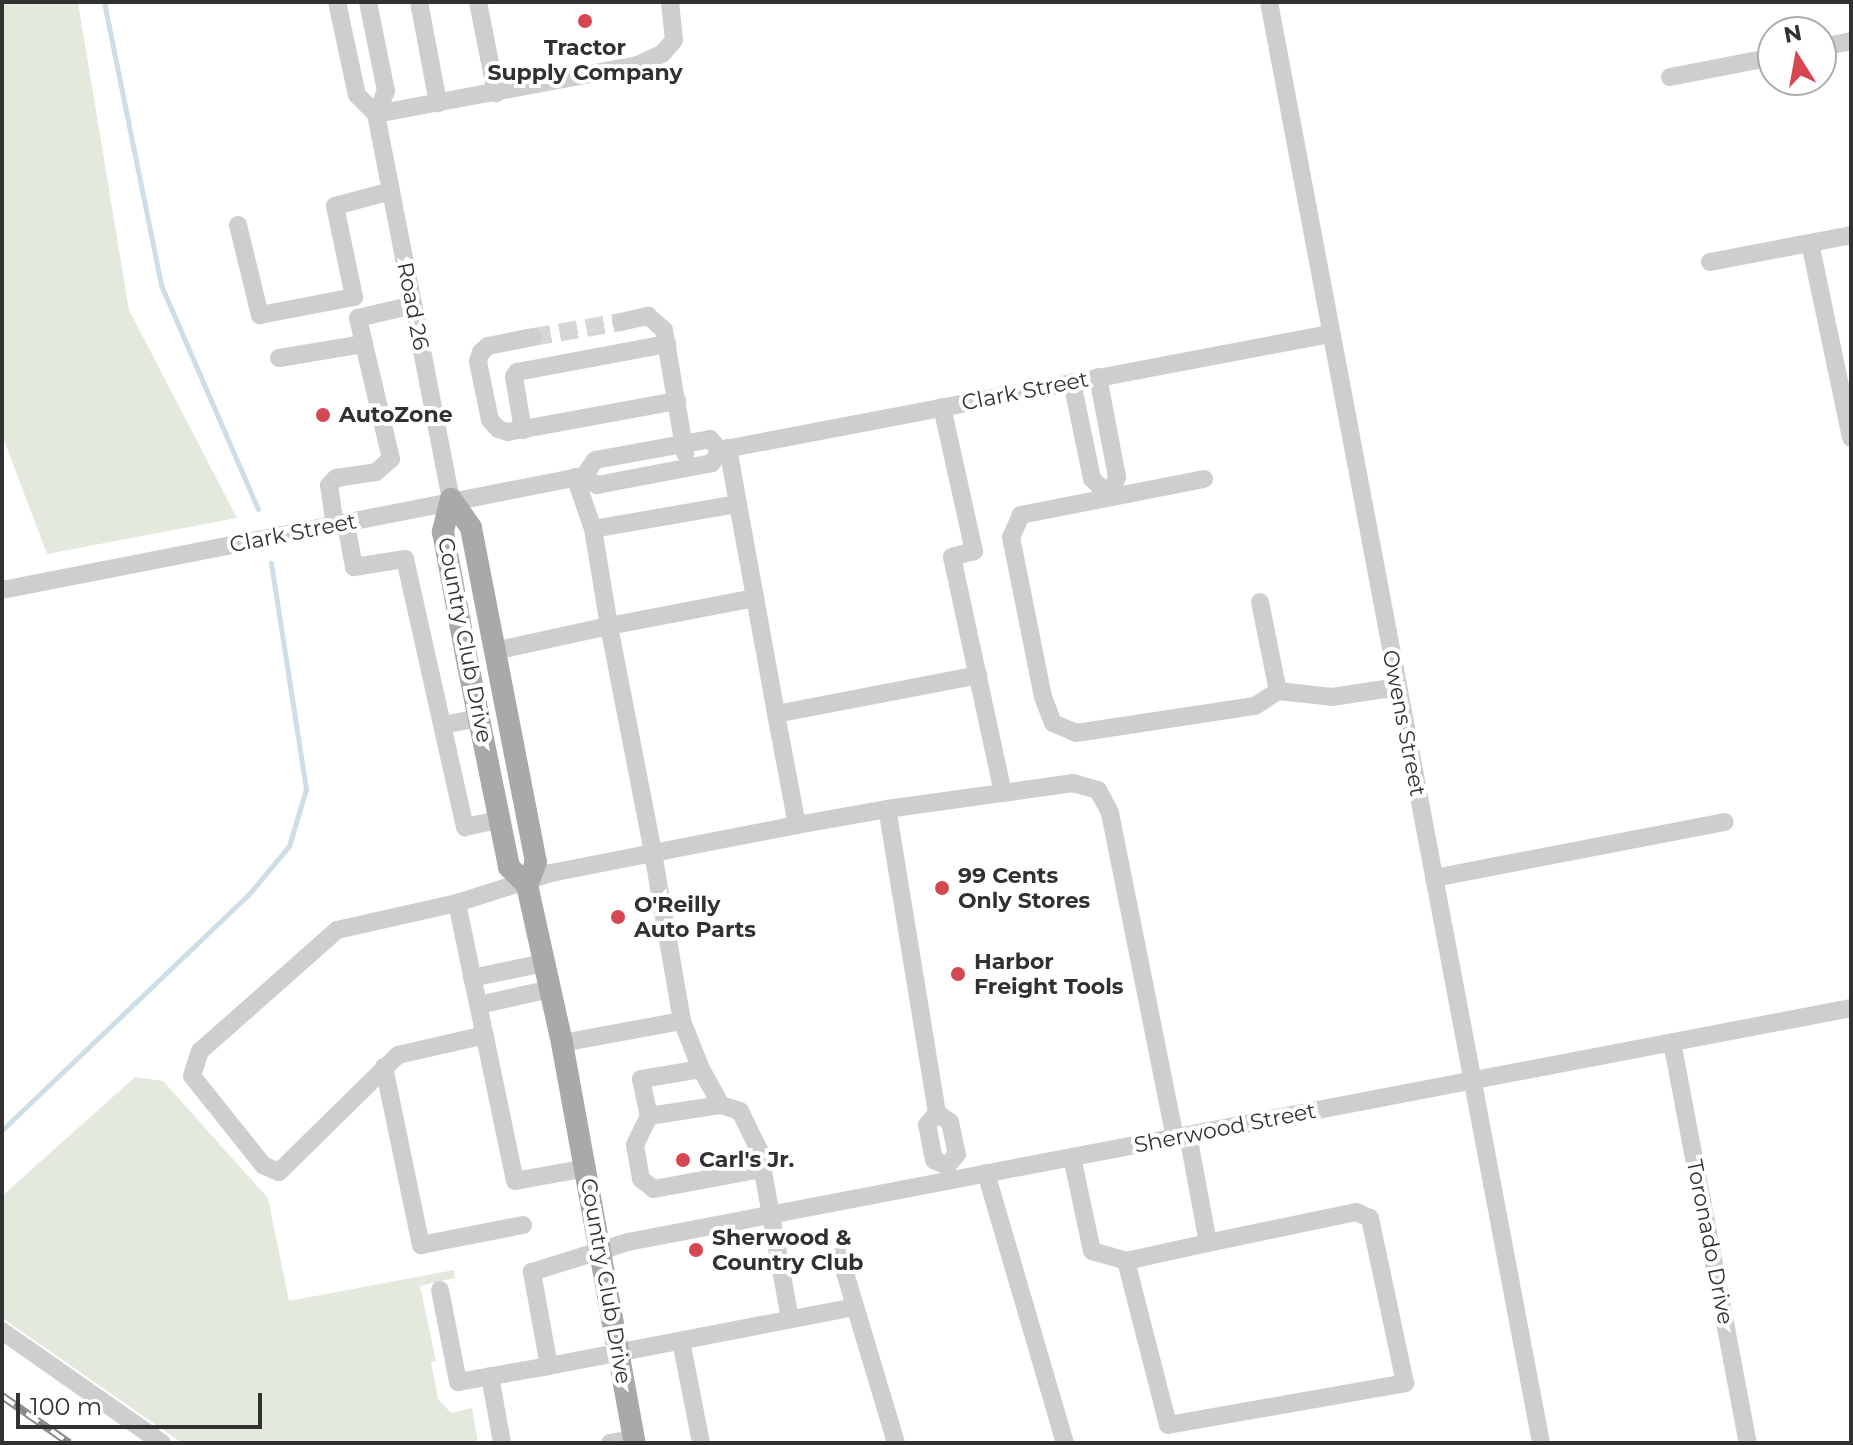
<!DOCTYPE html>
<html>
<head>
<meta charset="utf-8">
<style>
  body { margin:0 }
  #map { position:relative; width:1853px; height:1445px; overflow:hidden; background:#fff; font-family:Montserrat,sans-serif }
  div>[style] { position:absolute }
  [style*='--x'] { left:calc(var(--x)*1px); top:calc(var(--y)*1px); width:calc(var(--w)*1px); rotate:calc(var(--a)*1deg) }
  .green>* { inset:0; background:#e4e9de }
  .stream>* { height:5px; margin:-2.5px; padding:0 2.5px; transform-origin:2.5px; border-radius:2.5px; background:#cddee8 }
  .minor-tunnel>* { height:18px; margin-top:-9px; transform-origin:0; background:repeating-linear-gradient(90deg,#d6d6d6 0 18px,transparent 0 27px) }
  .minor>* { height:18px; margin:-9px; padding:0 9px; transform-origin:9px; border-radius:9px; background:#cecece }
  .major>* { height:22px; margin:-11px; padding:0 11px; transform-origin:11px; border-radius:11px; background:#a9a9a9 }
  .rail>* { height:8px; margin-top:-4px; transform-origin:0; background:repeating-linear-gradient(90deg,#fff 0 15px,#868686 0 30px); box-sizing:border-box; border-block:2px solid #868686 }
  .dots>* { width:22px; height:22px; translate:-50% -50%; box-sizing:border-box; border:4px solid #fff; border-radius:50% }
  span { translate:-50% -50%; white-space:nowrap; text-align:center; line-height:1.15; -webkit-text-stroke:8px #fff; paint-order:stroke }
  .poi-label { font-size:22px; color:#313131; font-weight:700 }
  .left { translate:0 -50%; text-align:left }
  .street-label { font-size:22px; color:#313131 }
  .frame { position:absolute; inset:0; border:4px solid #313131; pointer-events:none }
  .north { position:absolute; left:1757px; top:16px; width:80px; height:80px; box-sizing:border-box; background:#fff; border:2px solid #adadad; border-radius:50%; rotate:349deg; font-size:22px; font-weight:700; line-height:32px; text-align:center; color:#313131 }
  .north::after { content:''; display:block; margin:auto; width:28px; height:36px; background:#d54751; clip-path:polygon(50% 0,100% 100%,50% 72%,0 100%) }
  .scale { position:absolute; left:16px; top:1393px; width:246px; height:36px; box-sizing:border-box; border:4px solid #313131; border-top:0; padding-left:10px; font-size:24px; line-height:28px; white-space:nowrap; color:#313131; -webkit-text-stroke:6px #fff; paint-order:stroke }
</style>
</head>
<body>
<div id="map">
  <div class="green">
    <i style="clip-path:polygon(2px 2px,78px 2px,129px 310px,237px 518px,47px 554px,2px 435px)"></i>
    <i style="clip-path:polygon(135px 1077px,163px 1081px,268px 1198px,289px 1301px,454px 1270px,455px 1278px,420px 1286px,436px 1361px,431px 1362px,438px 1399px,451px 1413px,472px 1408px,478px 1443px,182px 1443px,2px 1318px,2px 1196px)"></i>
  </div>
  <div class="stream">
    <i style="--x:104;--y:2;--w:289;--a:78.6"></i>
    <i style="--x:161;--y:285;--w:244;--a:66.6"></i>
    <i style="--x:2;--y:1130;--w:342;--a:-43.7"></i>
    <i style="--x:249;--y:894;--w:62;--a:-50.2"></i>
    <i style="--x:289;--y:846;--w:59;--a:-73.4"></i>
    <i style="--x:306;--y:789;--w:229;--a:-98.8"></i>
  </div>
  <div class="minor-tunnel">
    <i style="--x:533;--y:337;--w:89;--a:-9.7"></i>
  </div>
  <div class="minor">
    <i style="--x:337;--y:2;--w:95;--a:77.9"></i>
    <i style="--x:357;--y:95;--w:27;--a:45"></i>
    <i style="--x:376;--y:114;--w:392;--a:79"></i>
    <i style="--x:368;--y:2;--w:91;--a:78.6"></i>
    <i style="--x:386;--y:91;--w:25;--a:113"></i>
    <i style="--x:419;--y:2;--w:103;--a:79.3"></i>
    <i style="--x:478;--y:2;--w:93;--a:78.8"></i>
    <i style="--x:1269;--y:2;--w:1466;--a:79.31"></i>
    <i style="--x:1821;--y:47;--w:31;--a:-11"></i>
    <i style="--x:1670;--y:77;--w:105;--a:-11"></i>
    <i style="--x:376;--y:114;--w:267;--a:-10.6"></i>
    <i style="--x:638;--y:65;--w:26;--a:-25"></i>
    <i style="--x:662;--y:54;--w:18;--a:-49"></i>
    <i style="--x:674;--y:40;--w:38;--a:-96"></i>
    <i style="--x:238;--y:225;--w:93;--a:76.3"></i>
    <i style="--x:260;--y:315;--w:96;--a:-10.8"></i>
    <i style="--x:354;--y:297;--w:93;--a:-101.8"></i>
    <i style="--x:335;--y:206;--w:58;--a:-15"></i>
    <i style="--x:1810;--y:243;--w:199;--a:78.1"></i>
    <i style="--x:1710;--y:262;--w:144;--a:-10.8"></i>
    <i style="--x:621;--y:322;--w:28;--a:-13"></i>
    <i style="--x:648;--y:316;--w:21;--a:41"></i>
    <i style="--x:664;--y:330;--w:125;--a:80.3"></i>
    <i style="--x:533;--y:337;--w:46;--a:168.7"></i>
    <i style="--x:488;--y:346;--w:9;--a:139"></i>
    <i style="--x:481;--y:352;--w:10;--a:107"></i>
    <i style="--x:478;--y:362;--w:59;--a:78.3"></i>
    <i style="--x:490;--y:420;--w:12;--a:48"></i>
    <i style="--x:498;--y:429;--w:10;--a:17"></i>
    <i style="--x:508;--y:432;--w:172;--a:-10.4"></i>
    <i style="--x:279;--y:358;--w:86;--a:-9.4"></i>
    <i style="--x:1098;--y:377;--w:102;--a:79.2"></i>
    <i style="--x:1117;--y:477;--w:20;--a:110"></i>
    <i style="--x:1072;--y:382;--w:99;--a:78.3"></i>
    <i style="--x:1092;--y:479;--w:25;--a:43"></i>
    <i style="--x:942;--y:407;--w:148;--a:77.5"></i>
    <i style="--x:974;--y:551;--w:23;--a:165"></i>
    <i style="--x:952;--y:557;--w:241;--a:77.8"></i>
    <i style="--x:1003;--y:793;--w:71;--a:-8.1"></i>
    <i style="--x:1073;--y:783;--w:26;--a:16"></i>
    <i style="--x:1098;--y:790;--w:26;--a:62"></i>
    <i style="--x:1110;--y:813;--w:330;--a:78.7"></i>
    <i style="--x:523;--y:430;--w:54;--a:-99.6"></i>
    <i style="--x:514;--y:377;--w:6;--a:-59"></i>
    <i style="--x:517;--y:372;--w:153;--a:-10.6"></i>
    <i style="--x:584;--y:476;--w:16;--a:35"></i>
    <i style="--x:597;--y:485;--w:117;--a:-10.8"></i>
    <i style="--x:712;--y:463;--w:15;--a:-58"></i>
    <i style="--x:720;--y:450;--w:620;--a:-10.78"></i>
    <i style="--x:575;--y:477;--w:55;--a:70.9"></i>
    <i style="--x:593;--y:529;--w:98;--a:80.6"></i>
    <i style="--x:609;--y:626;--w:149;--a:-10.9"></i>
    <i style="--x:1204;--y:479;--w:187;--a:168.9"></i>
    <i style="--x:1021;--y:515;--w:24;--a:114"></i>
    <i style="--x:1011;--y:537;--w:163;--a:78.7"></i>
    <i style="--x:1043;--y:697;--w:28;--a:69"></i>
    <i style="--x:1053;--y:723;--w:25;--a:23"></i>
    <i style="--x:1076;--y:733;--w:181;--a:-8.6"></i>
    <i style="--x:1255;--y:706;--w:27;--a:-33"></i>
    <i style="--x:738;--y:504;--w:213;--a:79.7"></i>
    <i style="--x:776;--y:714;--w:206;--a:-10.9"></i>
    <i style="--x:346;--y:524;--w:44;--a:79.5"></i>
    <i style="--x:354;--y:567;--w:52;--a:-8.9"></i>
    <i style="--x:405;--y:559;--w:275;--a:77.4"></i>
    <i style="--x:465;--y:827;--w:35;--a:-12"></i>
    <i style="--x:335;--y:526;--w:41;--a:-98.3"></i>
    <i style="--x:329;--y:485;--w:10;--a:-45"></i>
    <i style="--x:336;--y:478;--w:40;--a:-8.5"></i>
    <i style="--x:376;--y:472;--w:20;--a:-41"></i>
    <i style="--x:391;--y:459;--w:145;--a:-103.2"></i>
    <i style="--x:358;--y:318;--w:57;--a:-13.3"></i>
    <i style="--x:593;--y:529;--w:147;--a:-9.8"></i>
    <i style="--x:738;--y:504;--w:57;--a:-100.1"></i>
    <i style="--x:2;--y:590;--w:593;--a:-11.08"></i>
    <i style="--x:584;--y:476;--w:19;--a:-55"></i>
    <i style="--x:595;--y:460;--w:117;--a:-10.3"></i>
    <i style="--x:710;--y:439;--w:15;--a:48"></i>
    <i style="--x:1260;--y:602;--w:91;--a:78.6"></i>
    <i style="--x:1278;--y:691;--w:54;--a:6.3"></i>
    <i style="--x:1332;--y:697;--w:67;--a:-8.6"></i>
    <i style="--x:494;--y:651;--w:118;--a:-12.3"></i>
    <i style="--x:609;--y:626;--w:231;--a:79"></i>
    <i style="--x:653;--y:853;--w:147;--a:-11"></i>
    <i style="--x:797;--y:825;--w:113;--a:-100.7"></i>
    <i style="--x:443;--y:725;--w:37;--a:-11"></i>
    <i style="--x:797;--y:825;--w:91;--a:-10.1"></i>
    <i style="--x:1434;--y:878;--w:296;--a:-10.9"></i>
    <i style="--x:457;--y:903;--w:123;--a:167.3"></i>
    <i style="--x:337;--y:930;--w:183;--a:138.5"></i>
    <i style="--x:200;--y:1051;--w:26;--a:108"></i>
    <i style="--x:192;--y:1076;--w:114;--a:51.4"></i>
    <i style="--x:263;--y:1165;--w:17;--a:24"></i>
    <i style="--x:279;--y:1172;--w:167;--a:-44.5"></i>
    <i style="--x:398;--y:1055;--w:89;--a:-12.9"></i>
    <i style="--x:472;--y:978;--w:74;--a:-11.8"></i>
    <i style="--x:479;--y:1005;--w:73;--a:-12.7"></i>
    <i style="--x:1672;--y:1042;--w:408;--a:79.3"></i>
    <i style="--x:562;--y:1043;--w:122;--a:-10.4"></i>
    <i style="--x:682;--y:1021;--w:52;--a:68.4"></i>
    <i style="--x:701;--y:1069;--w:61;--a:170.5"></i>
    <i style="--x:641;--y:1079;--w:38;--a:78"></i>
    <i style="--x:649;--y:1116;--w:73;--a:-8.7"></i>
    <i style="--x:721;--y:1105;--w:20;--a:18"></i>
    <i style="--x:740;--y:1111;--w:43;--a:64"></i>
    <i style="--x:759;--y:1150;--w:172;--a:79.6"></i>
    <i style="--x:384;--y:1067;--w:182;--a:78.3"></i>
    <i style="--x:421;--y:1245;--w:104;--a:-11.1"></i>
    <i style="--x:701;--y:1069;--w:41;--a:60.9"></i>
    <i style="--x:937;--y:1113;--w:16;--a:35"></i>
    <i style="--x:950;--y:1122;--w:33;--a:78"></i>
    <i style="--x:957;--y:1154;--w:16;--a:130"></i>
    <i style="--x:649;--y:1116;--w:32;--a:116"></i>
    <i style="--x:635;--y:1145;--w:35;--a:80"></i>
    <i style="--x:641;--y:1179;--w:16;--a:38"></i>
    <i style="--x:654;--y:1189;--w:110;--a:-10.5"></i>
    <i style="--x:1188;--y:1135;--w:110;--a:79.5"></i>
    <i style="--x:1208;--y:1243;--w:84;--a:167.6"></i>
    <i style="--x:1126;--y:1261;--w:169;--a:75.6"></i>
    <i style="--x:1168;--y:1425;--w:241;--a:-10"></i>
    <i style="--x:1405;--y:1383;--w:169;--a:-102"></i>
    <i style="--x:1370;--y:1218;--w:15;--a:-157"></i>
    <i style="--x:1356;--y:1212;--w:151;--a:168.2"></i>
    <i style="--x:1072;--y:1157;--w:96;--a:78"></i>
    <i style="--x:1092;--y:1251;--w:35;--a:16"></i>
    <i style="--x:947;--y:1166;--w:14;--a:-155"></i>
    <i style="--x:934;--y:1160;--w:36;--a:-101"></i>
    <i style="--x:927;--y:1125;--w:16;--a:-50"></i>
    <i style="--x:937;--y:1113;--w:308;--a:-99.3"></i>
    <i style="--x:887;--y:809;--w:117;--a:-7.9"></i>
    <i style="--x:587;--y:1168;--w:73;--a:169.8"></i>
    <i style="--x:515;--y:1181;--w:284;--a:-101.8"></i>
    <i style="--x:457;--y:903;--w:99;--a:-17.7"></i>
    <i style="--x:551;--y:873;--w:104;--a:-11.1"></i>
    <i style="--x:653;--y:853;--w:170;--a:80.2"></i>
    <i style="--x:986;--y:1173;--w:281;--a:73.7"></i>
    <i style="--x:840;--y:1256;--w:195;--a:73.3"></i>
    <i style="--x:440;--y:1290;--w:94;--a:78.9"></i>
    <i style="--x:458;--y:1382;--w:92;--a:-10"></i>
    <i style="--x:855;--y:1307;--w:312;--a:169.1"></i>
    <i style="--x:549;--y:1366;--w:96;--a:-100.3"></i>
    <i style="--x:532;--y:1272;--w:101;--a:-17.4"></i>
    <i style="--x:628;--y:1242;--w:1245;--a:-10.83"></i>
    <i style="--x:2;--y:1331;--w:195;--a:35"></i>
    <i style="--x:681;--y:1341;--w:104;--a:78.9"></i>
    <i style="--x:490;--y:1376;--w:68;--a:79.8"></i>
    <i style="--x:610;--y:1443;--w:24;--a:-9"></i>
  </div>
  <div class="major">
    <i style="--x:451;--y:499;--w:34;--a:104"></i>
    <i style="--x:443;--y:532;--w:135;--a:79.4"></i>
    <i style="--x:468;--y:665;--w:206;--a:78.5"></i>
    <i style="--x:509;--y:867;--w:25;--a:45"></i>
    <i style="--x:527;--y:885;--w:162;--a:77.5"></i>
    <i style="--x:562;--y:1043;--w:407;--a:79.7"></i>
    <i style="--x:451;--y:499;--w:35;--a:55"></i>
    <i style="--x:471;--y:528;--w:340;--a:79"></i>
    <i style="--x:536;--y:862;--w:25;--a:111"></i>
  </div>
  <div class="rail">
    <i style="--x:2;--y:1396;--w:82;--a:35"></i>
  </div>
  <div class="dots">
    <i style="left:585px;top:21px;background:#d54751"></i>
    <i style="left:323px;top:415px;background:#d54751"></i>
    <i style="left:942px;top:888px;background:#d54751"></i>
    <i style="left:618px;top:917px;background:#d54751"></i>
    <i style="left:958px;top:974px;background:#d54751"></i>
    <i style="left:683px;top:1160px;background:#d54751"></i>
    <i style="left:696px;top:1250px;background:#d54751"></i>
  </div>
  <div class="poi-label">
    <span style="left:585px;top:60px">Tractor<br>Supply Company</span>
    <span class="left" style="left:339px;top:415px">AutoZone</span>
    <span class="left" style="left:958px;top:888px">99 Cents<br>Only Stores</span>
    <span class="left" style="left:634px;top:917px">O'Reilly<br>Auto Parts</span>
    <span class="left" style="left:974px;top:974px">Harbor<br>Freight Tools</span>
    <span class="left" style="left:699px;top:1160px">Carl's Jr.</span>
    <span class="left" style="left:712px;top:1250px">Sherwood &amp;<br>Country Club</span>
  </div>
  <div class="street-label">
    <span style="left:413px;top:306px;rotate:79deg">Road 26</span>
    <span style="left:1025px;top:391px;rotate:-11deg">Clark Street</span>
    <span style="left:293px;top:533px;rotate:-11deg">Clark Street</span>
    <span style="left:465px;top:640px;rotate:79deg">Country Club Drive</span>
    <span style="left:1404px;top:723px;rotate:79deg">Owens Street</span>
    <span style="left:1225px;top:1128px;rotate:-11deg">Sherwood Street</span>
    <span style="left:1710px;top:1242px;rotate:79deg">Toronado Drive</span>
    <span style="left:606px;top:1281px;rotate:80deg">Country Club Drive</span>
  </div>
  <div class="frame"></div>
  <div class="north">N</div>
  <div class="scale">100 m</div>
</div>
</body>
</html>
